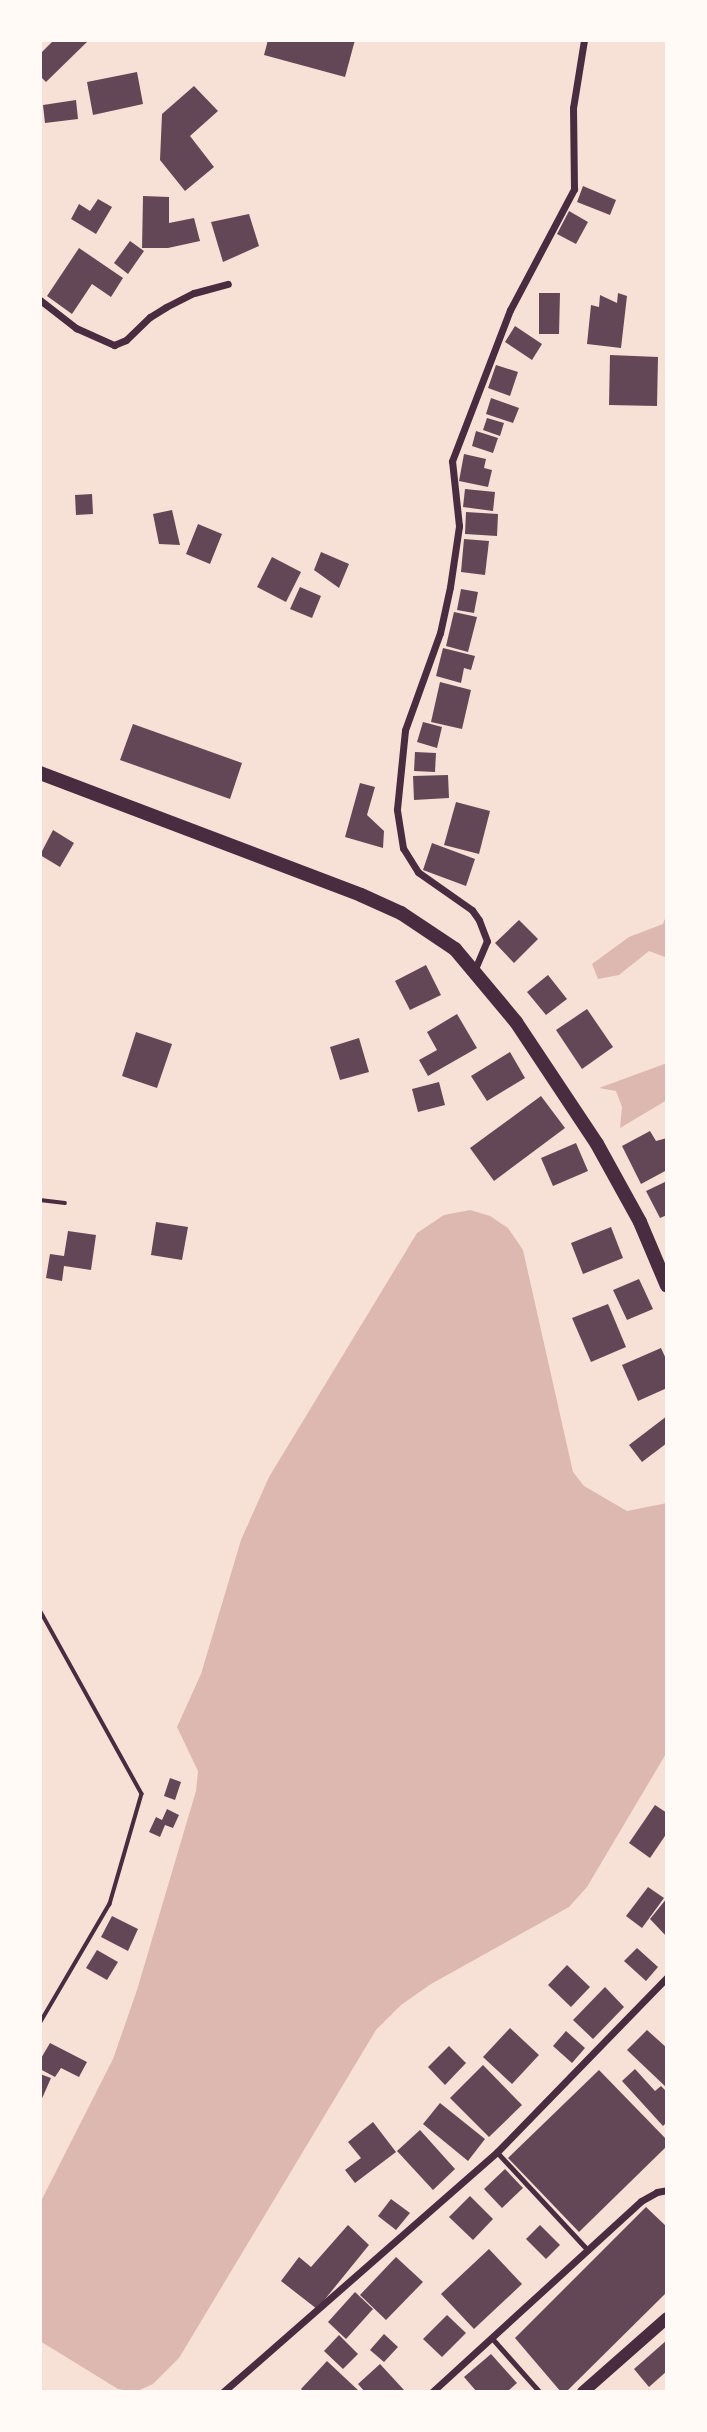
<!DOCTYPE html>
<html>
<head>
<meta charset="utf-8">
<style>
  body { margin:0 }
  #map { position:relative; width:707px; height:2432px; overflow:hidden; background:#f7e1d7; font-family:"DM Sans",sans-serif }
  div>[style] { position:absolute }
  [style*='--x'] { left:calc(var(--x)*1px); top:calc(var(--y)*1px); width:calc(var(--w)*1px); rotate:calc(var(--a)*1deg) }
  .water>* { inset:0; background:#dcb8b0 }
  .building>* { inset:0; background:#644757 }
  .path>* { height:3.5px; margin:-1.75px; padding:0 1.75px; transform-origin:1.75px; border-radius:1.75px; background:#4a2c40 }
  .service>* { height:4.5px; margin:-2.25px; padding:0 2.25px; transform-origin:2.25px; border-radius:2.25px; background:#4a2c40 }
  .minor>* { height:7px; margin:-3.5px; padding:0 3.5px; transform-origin:3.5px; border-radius:3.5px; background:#4a2c40 }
  .secondary>* { height:12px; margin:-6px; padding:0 6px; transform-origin:6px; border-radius:6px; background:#4a2c40 }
  .primary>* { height:14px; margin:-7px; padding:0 7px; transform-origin:7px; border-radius:7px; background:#4a2c40 }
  span { translate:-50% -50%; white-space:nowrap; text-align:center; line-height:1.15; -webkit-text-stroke:5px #fffaf5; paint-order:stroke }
  .frame { position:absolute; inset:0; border:42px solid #fffaf5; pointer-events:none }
</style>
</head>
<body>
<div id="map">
  <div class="water">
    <i style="clip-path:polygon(667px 913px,667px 968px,665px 957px,649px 951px,619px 975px,598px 979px,592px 964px,629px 937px,663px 924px)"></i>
    <i style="clip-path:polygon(667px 1063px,667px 1100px,620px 1128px,622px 1107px,616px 1091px,599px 1088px)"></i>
    <i style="clip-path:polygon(470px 1210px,490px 1216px,508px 1228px,523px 1250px,573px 1472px,584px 1486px,627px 1511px,667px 1503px,667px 1752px,587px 1887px,569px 1907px,431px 1984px,401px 2005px,376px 2030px,179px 2358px,153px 2384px,135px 2392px,118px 2389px,40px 2341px,40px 2203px,113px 2059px,137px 1990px,196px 1791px,198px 1771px,177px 1727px,201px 1674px,241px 1540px,269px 1477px,417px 1233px,444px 1215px)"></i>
  </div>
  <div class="building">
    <i style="clip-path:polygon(54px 40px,89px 40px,46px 82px,40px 76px,40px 54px)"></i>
    <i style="clip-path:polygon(268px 40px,355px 40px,345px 77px,264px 55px)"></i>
    <i style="clip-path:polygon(137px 72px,143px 104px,93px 115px,87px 82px)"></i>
    <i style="clip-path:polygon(194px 86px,218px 111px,190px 136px,214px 167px,185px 191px,160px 160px,162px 114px)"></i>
    <i style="clip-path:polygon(76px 100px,78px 119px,45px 123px,43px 105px)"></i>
    <i style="clip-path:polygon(583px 186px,616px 200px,610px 215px,577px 202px)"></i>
    <i style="clip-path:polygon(143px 196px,169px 197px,169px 223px,194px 218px,200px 241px,168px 248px,142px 248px)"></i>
    <i style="clip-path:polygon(98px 199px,112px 207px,96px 234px,71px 219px,79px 204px,90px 211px)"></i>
    <i style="clip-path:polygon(569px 211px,588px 222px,576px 244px,557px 234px)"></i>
    <i style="clip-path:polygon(249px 214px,259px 246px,223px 262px,211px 222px)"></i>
    <i style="clip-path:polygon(130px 241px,144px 251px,128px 274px,114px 263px)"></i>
    <i style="clip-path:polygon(79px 248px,123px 278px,111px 297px,92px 284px,72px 314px,47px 296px)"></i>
    <i style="clip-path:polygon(539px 293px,560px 293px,559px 334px,539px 334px)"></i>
    <i style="clip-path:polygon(618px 293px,627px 296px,621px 348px,587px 344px,591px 305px,599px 307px,600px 295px,617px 303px)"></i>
    <i style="clip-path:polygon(515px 326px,542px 344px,532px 360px,505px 342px)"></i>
    <i style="clip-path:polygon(610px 355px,658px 357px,657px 406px,609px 405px)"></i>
    <i style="clip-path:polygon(496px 365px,518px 372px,510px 396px,488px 388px)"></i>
    <i style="clip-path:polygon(491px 398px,519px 408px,513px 423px,486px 414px)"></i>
    <i style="clip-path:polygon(487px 418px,504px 423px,500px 436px,483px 430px)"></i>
    <i style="clip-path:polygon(476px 431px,498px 438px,493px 453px,472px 446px)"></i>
    <i style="clip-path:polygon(464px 454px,486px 459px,484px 468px,492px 470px,488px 487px,459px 481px)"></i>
    <i style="clip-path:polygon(465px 489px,495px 492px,493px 511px,463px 507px)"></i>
    <i style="clip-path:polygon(92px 494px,93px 514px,76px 515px,75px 495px)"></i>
    <i style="clip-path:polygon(172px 510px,180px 545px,159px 544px,153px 514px)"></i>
    <i style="clip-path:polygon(466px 512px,498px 514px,497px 536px,465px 534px)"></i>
    <i style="clip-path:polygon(198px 524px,222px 534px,210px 564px,186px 554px)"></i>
    <i style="clip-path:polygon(464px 539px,489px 541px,485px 575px,461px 572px)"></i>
    <i style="clip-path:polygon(321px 552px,349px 564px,339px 588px,314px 570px)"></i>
    <i style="clip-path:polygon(272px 557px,301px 572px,286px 602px,257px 587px)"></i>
    <i style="clip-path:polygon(300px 587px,321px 596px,312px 618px,290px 609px)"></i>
    <i style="clip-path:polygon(461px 589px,478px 592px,474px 613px,457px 610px)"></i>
    <i style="clip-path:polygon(454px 612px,477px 617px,468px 652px,446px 646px)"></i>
    <i style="clip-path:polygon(443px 648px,475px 656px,471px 670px,464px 668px,461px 683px,436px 676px)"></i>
    <i style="clip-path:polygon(440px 682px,471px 690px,462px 729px,431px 722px)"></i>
    <i style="clip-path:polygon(423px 722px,442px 727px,437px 748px,417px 742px)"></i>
    <i style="clip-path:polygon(133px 724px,242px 763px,230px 799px,120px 760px)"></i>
    <i style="clip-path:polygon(415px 752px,436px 753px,435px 772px,414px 771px)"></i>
    <i style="clip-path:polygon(448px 775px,449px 798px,414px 800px,413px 776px)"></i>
    <i style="clip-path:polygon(360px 783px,375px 787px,367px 815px,384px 831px,383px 848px,345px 837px)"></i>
    <i style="clip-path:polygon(456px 802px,490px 811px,479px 854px,444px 845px)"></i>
    <i style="clip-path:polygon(53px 830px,74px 843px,60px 867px,40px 855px)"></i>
    <i style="clip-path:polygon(432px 843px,475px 859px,466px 886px,423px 870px)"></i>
    <i style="clip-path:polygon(519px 920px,538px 939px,514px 963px,495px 943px)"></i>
    <i style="clip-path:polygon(426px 965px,441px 995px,410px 1010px,395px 981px)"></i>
    <i style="clip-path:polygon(548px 975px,567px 999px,546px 1015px,527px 992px)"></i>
    <i style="clip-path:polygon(587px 1009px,613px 1047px,582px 1069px,556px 1030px)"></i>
    <i style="clip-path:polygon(457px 1014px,477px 1048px,428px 1076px,419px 1060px,437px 1050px,427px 1032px)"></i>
    <i style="clip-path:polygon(136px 1032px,172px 1044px,157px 1088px,122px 1076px)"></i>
    <i style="clip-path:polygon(359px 1038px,369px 1072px,340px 1080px,330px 1047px)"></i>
    <i style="clip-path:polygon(510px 1052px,525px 1078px,487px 1101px,471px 1076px)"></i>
    <i style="clip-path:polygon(439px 1082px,445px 1105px,418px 1112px,412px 1089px)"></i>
    <i style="clip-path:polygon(541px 1096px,565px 1128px,494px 1181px,470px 1148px)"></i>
    <i style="clip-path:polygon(650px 1131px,656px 1141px,667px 1138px,667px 1170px,641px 1184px,622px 1146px)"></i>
    <i style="clip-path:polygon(576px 1143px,588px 1171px,553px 1186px,541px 1158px)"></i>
    <i style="clip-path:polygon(667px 1181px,667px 1215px,660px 1218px,646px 1191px)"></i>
    <i style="clip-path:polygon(156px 1222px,188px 1227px,182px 1260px,151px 1255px)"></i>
    <i style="clip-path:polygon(611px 1227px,623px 1258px,583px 1274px,571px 1243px)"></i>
    <i style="clip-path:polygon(68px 1231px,96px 1235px,91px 1270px,64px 1266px,62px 1281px,46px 1278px,50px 1254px,64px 1256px)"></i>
    <i style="clip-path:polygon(639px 1279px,653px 1309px,627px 1320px,613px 1290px)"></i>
    <i style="clip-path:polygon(608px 1304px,626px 1347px,591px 1362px,572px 1318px)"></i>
    <i style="clip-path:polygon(661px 1348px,667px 1361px,667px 1388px,638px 1401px,622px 1365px)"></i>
    <i style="clip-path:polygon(667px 1416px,667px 1443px,642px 1462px,629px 1445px)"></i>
    <i style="clip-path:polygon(170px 1778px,181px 1782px,175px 1800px,164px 1796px)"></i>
    <i style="clip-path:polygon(655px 1805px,667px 1813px,667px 1833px,650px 1858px,629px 1843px)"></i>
    <i style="clip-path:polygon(167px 1809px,179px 1815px,173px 1828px,165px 1825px,160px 1837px,149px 1832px,156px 1817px,162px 1820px)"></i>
    <i style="clip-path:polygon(648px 1887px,664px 1898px,642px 1928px,626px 1916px)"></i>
    <i style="clip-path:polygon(667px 1898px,667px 1937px,650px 1919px)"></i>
    <i style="clip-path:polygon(112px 1916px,138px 1929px,128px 1951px,101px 1937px)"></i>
    <i style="clip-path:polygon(637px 1948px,658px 1967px,646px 1981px,624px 1961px)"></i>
    <i style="clip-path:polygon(97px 1950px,118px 1962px,107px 1980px,86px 1968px)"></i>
    <i style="clip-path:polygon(567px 1965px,590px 1987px,571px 2007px,548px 1985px)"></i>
    <i style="clip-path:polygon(605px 1987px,624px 2007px,593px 2039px,573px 2020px)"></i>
    <i style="clip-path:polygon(510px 2028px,539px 2055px,512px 2084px,483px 2057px)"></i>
    <i style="clip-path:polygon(647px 2030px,667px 2048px,667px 2088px,627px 2050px)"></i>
    <i style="clip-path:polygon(566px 2031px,585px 2048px,572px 2063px,553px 2046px)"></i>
    <i style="clip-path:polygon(50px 2043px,87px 2062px,79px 2077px,61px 2068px,55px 2077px,40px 2069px,40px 2060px)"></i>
    <i style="clip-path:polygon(449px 2046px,466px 2063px,445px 2085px,428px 2067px)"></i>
    <i style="clip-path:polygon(483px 2065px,522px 2105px,489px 2137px,450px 2098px)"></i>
    <i style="clip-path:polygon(635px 2069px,655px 2091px,661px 2086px,667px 2092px,667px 2122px,663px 2126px,622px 2081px)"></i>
    <i style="clip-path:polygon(599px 2070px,667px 2140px,667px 2146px,579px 2232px,508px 2158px)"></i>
    <i style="clip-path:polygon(40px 2074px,51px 2078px,40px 2103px)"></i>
    <i style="clip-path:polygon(440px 2103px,485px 2139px,468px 2161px,423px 2124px)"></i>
    <i style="clip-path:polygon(373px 2122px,396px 2152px,355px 2183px,345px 2170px,361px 2158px,348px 2142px)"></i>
    <i style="clip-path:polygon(420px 2130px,455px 2169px,433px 2190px,397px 2151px)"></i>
    <i style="clip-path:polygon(505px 2169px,523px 2188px,502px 2208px,484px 2189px)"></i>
    <i style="clip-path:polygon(470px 2196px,493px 2219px,473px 2240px,449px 2217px)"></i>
    <i style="clip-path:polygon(391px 2199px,410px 2213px,396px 2230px,378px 2216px)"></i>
    <i style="clip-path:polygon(646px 2207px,667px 2227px,667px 2292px,566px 2392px,561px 2392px,515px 2338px)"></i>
    <i style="clip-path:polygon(348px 2225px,369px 2245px,317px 2309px,281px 2281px,299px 2257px,311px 2267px)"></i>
    <i style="clip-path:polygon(540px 2225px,560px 2245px,546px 2259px,526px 2239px)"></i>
    <i style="clip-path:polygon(489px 2249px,522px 2284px,474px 2329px,441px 2294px)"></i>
    <i style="clip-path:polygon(396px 2257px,423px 2282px,386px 2320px,360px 2295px)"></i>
    <i style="clip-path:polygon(355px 2292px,373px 2309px,346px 2339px,328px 2322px)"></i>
    <i style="clip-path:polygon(447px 2315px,466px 2333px,442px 2357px,423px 2339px)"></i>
    <i style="clip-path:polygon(384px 2334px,398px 2347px,384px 2362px,370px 2350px)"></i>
    <i style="clip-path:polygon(339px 2335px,358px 2354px,343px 2369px,324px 2351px)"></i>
    <i style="clip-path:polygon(667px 2340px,667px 2371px,649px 2387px,634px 2369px)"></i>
    <i style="clip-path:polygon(491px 2354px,517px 2383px,507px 2392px,477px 2392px,464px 2377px)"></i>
    <i style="clip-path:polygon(327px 2361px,360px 2392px,304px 2392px,301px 2389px)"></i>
    <i style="clip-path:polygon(380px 2364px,404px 2390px,402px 2392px,365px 2392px,358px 2384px)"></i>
  </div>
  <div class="path">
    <i style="--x:40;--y:1200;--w:25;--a:7"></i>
    <i style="--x:40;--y:1610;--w:210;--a:61"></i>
    <i style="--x:142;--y:1794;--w:115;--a:106.2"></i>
    <i style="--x:110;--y:1904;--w:139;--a:120.3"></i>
  </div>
  <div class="service">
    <i style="--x:497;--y:2152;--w:134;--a:47.1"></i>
    <i style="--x:492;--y:2338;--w:72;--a:48.4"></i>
  </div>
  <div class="minor">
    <i style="--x:40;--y:300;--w:46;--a:37.9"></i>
    <i style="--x:76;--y:328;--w:42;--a:24.1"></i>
    <i style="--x:114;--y:345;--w:13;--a:-23"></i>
    <i style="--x:126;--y:340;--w:33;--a:-44"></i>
    <i style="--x:150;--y:317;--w:19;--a:-32"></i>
    <i style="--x:166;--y:307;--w:31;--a:-27"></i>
    <i style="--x:194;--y:293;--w:35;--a:-15"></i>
    <i style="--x:475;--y:969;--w:30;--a:-67"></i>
    <i style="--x:487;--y:941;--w:22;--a:-111"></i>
    <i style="--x:479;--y:920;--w:12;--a:-125"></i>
    <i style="--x:472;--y:910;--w:66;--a:-144.9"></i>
    <i style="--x:418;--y:872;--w:28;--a:-122"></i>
    <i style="--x:403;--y:848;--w:39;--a:-99"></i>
    <i style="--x:397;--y:809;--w:79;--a:-84.2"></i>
    <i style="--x:405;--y:730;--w:103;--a:-70.2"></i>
    <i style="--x:440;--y:633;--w:47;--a:-77.7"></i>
    <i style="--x:450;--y:587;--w:62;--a:-81.6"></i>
    <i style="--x:459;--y:526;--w:65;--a:-96.1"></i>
    <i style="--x:452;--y:461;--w:162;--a:-69"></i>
    <i style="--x:510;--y:310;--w:137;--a:-62.1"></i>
    <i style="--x:574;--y:189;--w:81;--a:-90.7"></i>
    <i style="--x:573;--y:108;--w:69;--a:-80.8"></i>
    <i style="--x:223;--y:2392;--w:364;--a:-41.2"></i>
    <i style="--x:497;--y:2152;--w:244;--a:-45.8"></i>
    <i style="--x:432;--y:2392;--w:283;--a:-42.4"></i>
    <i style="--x:641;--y:2201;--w:18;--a:-29"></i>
    <i style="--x:657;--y:2192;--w:10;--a:-11"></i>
  </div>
  <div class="secondary">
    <i style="--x:583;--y:2392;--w:112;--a:-41.4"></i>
  </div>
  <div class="primary">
    <i style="--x:40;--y:773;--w:343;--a:20.8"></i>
    <i style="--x:361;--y:895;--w:44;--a:24.2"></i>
    <i style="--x:401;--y:913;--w:65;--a:33.7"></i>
    <i style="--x:455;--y:949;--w:95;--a:50.1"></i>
    <i style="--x:516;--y:1022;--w:146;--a:56.4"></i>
    <i style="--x:597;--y:1144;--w:89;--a:61.1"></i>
    <i style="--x:640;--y:1222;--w:69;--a:67.1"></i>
  </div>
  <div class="frame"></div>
</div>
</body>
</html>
